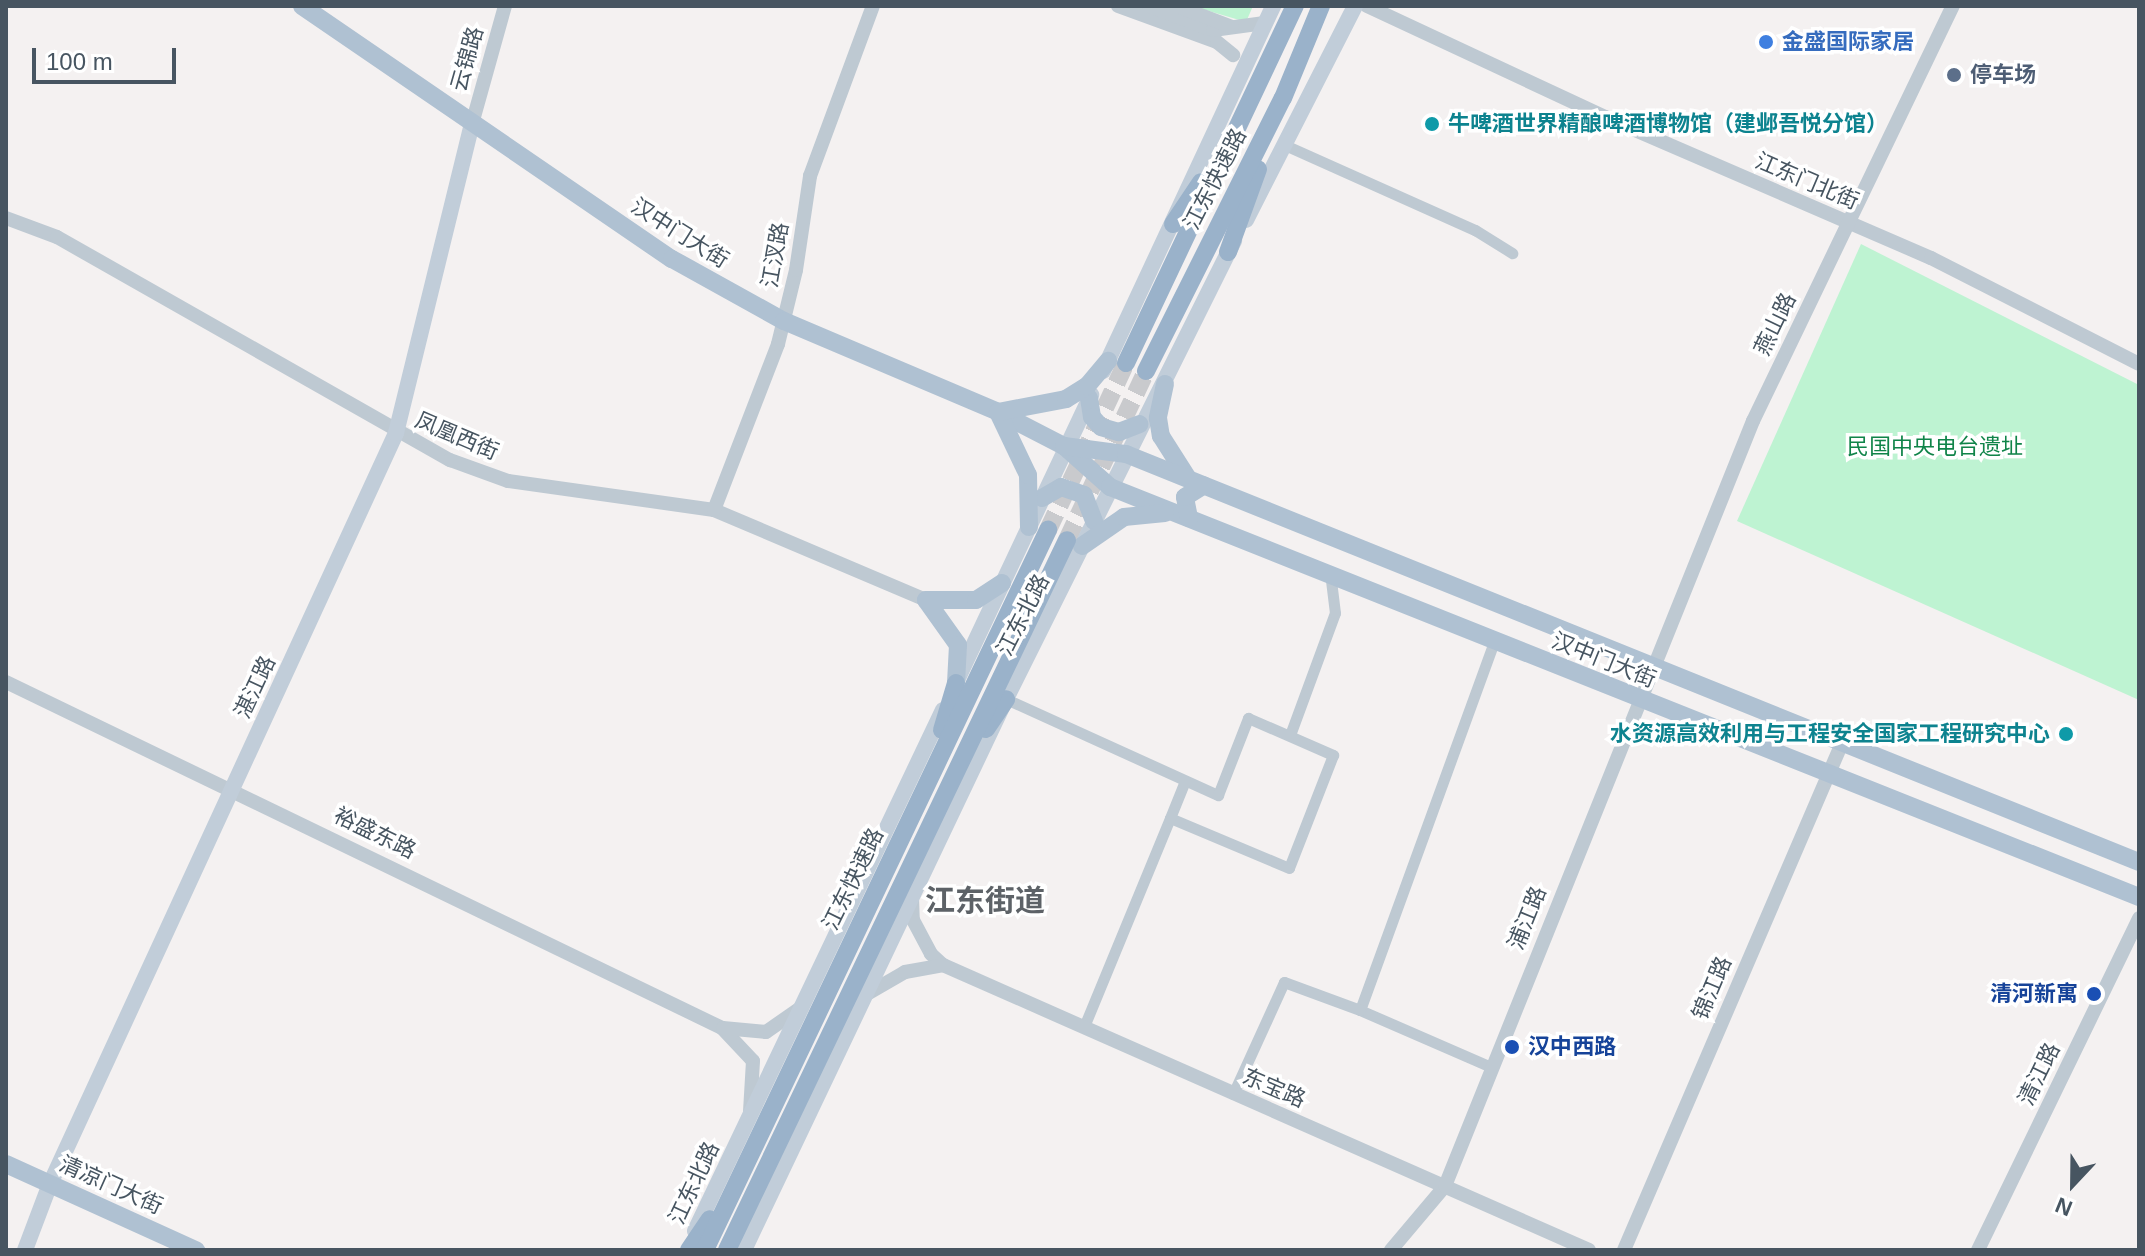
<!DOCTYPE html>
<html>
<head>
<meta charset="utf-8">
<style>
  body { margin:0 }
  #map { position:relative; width:2145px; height:1256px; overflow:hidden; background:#f4f1f1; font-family:Helvetica,"Noto Sans SC",sans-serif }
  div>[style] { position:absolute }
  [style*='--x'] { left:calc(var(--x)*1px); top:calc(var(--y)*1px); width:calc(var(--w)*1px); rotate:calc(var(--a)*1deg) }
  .green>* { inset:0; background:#bef3d2 }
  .trunk-tunnel>* { height:18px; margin-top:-9px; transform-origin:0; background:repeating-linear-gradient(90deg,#c9cacd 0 18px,transparent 0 27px) }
  .minor>* { height:11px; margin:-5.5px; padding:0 5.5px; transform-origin:5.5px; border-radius:5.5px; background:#bec9d2 }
  .tertiary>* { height:14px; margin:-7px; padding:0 7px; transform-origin:7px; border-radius:7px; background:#bec9d2 }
  .secondary>* { height:16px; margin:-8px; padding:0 8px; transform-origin:8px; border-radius:8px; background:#c1cdd9 }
  .primary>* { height:18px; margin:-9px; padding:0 9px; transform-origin:9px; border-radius:9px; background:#afc1d2 }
  .trunk>* { height:18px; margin:-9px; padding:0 9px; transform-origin:9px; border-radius:9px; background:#9ab2ca }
  .dots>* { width:22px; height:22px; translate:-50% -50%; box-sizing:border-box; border:4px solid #fff; border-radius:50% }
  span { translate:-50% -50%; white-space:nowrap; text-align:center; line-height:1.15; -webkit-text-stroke:7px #fff; paint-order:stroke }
  .shop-label { font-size:22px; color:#366cbe; font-weight:700 }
  .left { translate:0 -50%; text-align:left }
  .street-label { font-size:22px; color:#475561 }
  .service-label { font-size:22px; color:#4e5e75; font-weight:700 }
  .culture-label { font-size:22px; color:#0d838f; font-weight:700 }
  .right { translate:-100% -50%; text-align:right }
  .park-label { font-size:22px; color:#108449 }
  .transit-label { font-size:22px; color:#164399; font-weight:700 }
  .district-label { font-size:30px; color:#5d6267; font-weight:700 }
  .frame { position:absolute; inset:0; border:8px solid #475561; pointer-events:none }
  .north { position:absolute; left:2033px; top:1144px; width:80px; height:80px; -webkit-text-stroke:6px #fff; paint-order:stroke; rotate:202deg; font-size:22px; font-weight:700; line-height:32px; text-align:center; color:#475561 }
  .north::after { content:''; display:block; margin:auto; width:28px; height:36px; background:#475561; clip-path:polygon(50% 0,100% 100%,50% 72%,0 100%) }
  .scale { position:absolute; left:32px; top:48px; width:144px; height:36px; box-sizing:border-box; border:4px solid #475561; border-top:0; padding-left:10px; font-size:24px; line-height:28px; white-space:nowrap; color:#475561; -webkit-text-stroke:6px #fff; paint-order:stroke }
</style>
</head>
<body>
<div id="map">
  <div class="green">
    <i style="clip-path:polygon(1192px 6px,1253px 6px,1246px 22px)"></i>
    <i style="clip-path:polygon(1861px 244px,2139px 385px,2139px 700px,1737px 521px)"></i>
  </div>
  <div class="trunk-tunnel">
    <i style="--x:1048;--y:530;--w:184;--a:-65"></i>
    <i style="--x:1067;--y:540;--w:187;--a:-64.9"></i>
  </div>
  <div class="minor">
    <i style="--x:1287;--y:146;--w:206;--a:24.1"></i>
    <i style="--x:1475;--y:230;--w:44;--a:31.9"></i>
    <i style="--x:1006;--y:699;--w:233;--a:24.4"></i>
    <i style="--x:1218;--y:795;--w:83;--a:-68.7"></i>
    <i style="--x:1248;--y:718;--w:93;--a:23.5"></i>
    <i style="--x:1333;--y:755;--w:121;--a:111.3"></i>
    <i style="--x:1289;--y:868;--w:129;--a:-157.2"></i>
    <i style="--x:1170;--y:818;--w:226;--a:112.4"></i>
    <i style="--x:1290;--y:735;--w:130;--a:-69.8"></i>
    <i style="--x:1335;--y:613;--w:38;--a:-97"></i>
    <i style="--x:1170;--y:818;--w:40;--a:-68"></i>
    <i style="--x:1491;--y:1067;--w:143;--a:-156.5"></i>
    <i style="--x:1360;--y:1010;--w:393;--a:-70"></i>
    <i style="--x:1233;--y:1094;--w:123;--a:-65.5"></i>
    <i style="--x:1284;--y:982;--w:81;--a:20.2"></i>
  </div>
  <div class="tertiary">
    <i style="--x:1118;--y:6;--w:105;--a:20"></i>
    <i style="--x:1217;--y:42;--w:21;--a:39"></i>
    <i style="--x:1149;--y:6;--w:68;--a:20.6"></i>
    <i style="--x:1213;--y:30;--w:52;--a:-7.7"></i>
    <i style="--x:1177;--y:6;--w:59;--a:20.9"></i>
    <i style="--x:1367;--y:6;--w:263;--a:25"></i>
    <i style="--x:1605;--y:117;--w:355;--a:23.4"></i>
    <i style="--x:1931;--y:258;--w:233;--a:27"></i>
    <i style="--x:472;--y:124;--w:123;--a:-74.4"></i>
    <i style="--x:6;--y:218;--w:54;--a:20.4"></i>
    <i style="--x:57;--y:237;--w:452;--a:29.6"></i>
    <i style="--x:450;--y:460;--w:62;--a:19.9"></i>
    <i style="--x:508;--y:481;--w:208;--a:8"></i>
    <i style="--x:714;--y:510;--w:230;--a:23"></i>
    <i style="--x:714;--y:510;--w:178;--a:-68.9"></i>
    <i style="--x:778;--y:344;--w:76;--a:-76.3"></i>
    <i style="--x:796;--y:270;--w:95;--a:-81.5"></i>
    <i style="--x:810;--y:176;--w:181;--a:-69.7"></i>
    <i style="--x:6;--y:682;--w:795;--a:25.79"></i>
    <i style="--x:722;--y:1028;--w:45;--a:46.8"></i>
    <i style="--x:753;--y:1061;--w:50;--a:93.4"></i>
    <i style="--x:912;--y:897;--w:23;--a:88"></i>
    <i style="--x:913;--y:920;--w:38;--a:62"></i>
    <i style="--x:931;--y:954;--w:16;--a:43"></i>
    <i style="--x:943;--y:965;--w:706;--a:23.81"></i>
    <i style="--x:867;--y:994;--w:44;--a:-30.1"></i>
    <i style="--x:905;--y:972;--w:39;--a:-10"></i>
    <i style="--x:723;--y:1028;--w:43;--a:5.3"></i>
    <i style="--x:766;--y:1032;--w:39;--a:-35"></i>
    <i style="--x:1391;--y:1250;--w:84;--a:-49.8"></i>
    <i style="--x:1445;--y:1186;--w:825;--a:-68.07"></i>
    <i style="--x:1753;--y:421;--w:461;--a:-64.3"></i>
    <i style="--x:1624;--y:1250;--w:552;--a:-66.73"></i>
    <i style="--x:1978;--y:1250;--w:369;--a:-64.1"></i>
  </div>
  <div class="secondary">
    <i style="--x:1246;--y:220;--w:240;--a:-63"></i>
    <i style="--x:1103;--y:371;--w:403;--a:-65"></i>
    <i style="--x:958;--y:678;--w:313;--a:-64.8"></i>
    <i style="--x:695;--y:1231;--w:577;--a:-64.55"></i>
    <i style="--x:25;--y:1250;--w:71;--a:-69.3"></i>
    <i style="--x:50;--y:1184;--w:827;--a:-65.26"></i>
    <i style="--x:396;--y:433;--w:318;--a:-76.2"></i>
    <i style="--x:744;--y:1250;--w:610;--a:-64.57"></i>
    <i style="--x:1006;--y:699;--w:512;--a:-63.54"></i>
  </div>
  <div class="primary">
    <i style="--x:302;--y:6;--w:448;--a:34.4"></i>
    <i style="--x:672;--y:259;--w:128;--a:29"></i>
    <i style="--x:784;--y:321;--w:233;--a:23"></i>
    <i style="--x:998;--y:412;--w:74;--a:27.3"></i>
    <i style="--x:1064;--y:446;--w:62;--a:41.7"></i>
    <i style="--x:1110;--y:487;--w:1108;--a:21.72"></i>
    <i style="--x:1165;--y:384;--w:35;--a:102"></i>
    <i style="--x:1158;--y:418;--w:18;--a:81"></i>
    <i style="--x:1161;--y:436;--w:49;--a:57.6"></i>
    <i style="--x:1089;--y:398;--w:19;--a:81"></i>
    <i style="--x:1092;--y:417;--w:13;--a:48"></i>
    <i style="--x:1101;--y:427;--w:19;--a:16"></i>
    <i style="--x:1119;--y:432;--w:22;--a:-21"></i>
    <i style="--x:1064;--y:446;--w:63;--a:7.4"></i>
    <i style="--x:1126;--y:454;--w:1092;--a:21.94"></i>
    <i style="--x:1042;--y:498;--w:22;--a:-30"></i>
    <i style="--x:1061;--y:487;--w:24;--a:19"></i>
    <i style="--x:1084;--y:495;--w:28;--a:69"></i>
    <i style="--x:1189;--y:518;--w:21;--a:-101"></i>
    <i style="--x:1185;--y:497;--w:22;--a:-32"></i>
    <i style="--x:1029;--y:527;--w:52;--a:-91.1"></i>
    <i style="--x:1028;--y:475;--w:70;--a:-115.5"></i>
    <i style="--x:998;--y:412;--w:69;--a:-10.8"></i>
    <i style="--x:1066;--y:399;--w:25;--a:-32"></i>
    <i style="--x:1087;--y:386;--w:33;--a:-50"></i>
    <i style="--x:1082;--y:546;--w:51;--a:-34.6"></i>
    <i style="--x:1124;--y:517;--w:41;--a:-5.6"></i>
    <i style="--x:926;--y:600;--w:55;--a:54.6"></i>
    <i style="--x:958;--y:645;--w:38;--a:93"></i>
    <i style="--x:926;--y:600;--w:50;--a:0"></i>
    <i style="--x:976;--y:600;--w:31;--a:-33"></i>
    <i style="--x:6;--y:1164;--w:209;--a:24.4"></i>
  </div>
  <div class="trunk">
    <i style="--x:1173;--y:224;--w:50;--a:-56.3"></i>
    <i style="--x:1228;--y:252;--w:88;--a:-70.1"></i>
    <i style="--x:1126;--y:363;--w:395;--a:-64.7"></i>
    <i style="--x:1146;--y:371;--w:305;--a:-63.4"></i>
    <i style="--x:1283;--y:98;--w:100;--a:-67.6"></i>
    <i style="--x:986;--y:729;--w:36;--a:-56"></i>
    <i style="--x:942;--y:730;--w:49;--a:-73.4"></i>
    <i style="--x:689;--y:1250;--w:37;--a:-56"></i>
    <i style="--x:705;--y:1250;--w:798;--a:-64.53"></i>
    <i style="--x:727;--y:1250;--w:787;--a:-64.41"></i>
  </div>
  <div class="dots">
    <i style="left:1766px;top:42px;background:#3f7fe0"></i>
    <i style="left:1954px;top:75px;background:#5c6f8a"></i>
    <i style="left:1432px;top:124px;background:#0f9aa8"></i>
    <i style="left:2066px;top:734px;background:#0f9aa8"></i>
    <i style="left:2094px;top:994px;background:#1a4fb4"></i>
    <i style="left:1512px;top:1047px;background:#1a4fb4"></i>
  </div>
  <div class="shop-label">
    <span class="left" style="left:1782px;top:42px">金盛国际家居</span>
  </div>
  <div class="street-label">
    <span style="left:467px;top:59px;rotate:-74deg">云锦路</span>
    <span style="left:1215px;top:179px;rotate:-63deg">江东快速路</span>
    <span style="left:1807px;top:181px;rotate:23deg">江东门北街</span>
    <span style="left:680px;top:233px;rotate:32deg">汉中门大街</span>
    <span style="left:775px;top:255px;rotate:-80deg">江汊路</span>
    <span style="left:1775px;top:324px;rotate:-64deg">燕山路</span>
    <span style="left:457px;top:436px;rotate:23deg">凤凰西街</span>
    <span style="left:1023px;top:615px;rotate:-63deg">江东北路</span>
    <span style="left:1604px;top:660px;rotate:22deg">汉中门大街</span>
    <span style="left:255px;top:687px;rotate:-65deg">湛江路</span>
    <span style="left:375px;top:833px;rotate:26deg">裕盛东路</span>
    <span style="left:853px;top:879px;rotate:-64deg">江东快速路</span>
    <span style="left:1527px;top:918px;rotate:-68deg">浦江路</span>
    <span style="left:1712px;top:988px;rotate:-67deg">锦江路</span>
    <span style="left:2039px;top:1074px;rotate:-64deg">清江路</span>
    <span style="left:1274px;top:1088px;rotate:23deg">东宝路</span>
    <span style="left:694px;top:1183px;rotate:-65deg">江东北路</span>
    <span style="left:111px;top:1185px;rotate:24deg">清凉门大街</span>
  </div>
  <div class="service-label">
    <span class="left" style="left:1970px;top:75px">停车场</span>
  </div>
  <div class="culture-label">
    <span class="left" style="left:1448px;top:124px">牛啤酒世界精酿啤酒博物馆（建邺吾悦分馆）</span>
    <span class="right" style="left:2050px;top:734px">水资源高效利用与工程安全国家工程研究中心</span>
  </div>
  <div class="park-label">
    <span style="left:1935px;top:447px">民国中央电台遗址</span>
  </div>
  <div class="transit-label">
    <span class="right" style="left:2078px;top:994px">清河新寓</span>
    <span class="left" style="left:1528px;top:1047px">汉中西路</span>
  </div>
  <div class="district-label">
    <span style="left:985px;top:901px">江东街道</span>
  </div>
  <div class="frame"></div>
  <div class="north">N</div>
  <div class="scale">100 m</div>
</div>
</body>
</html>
